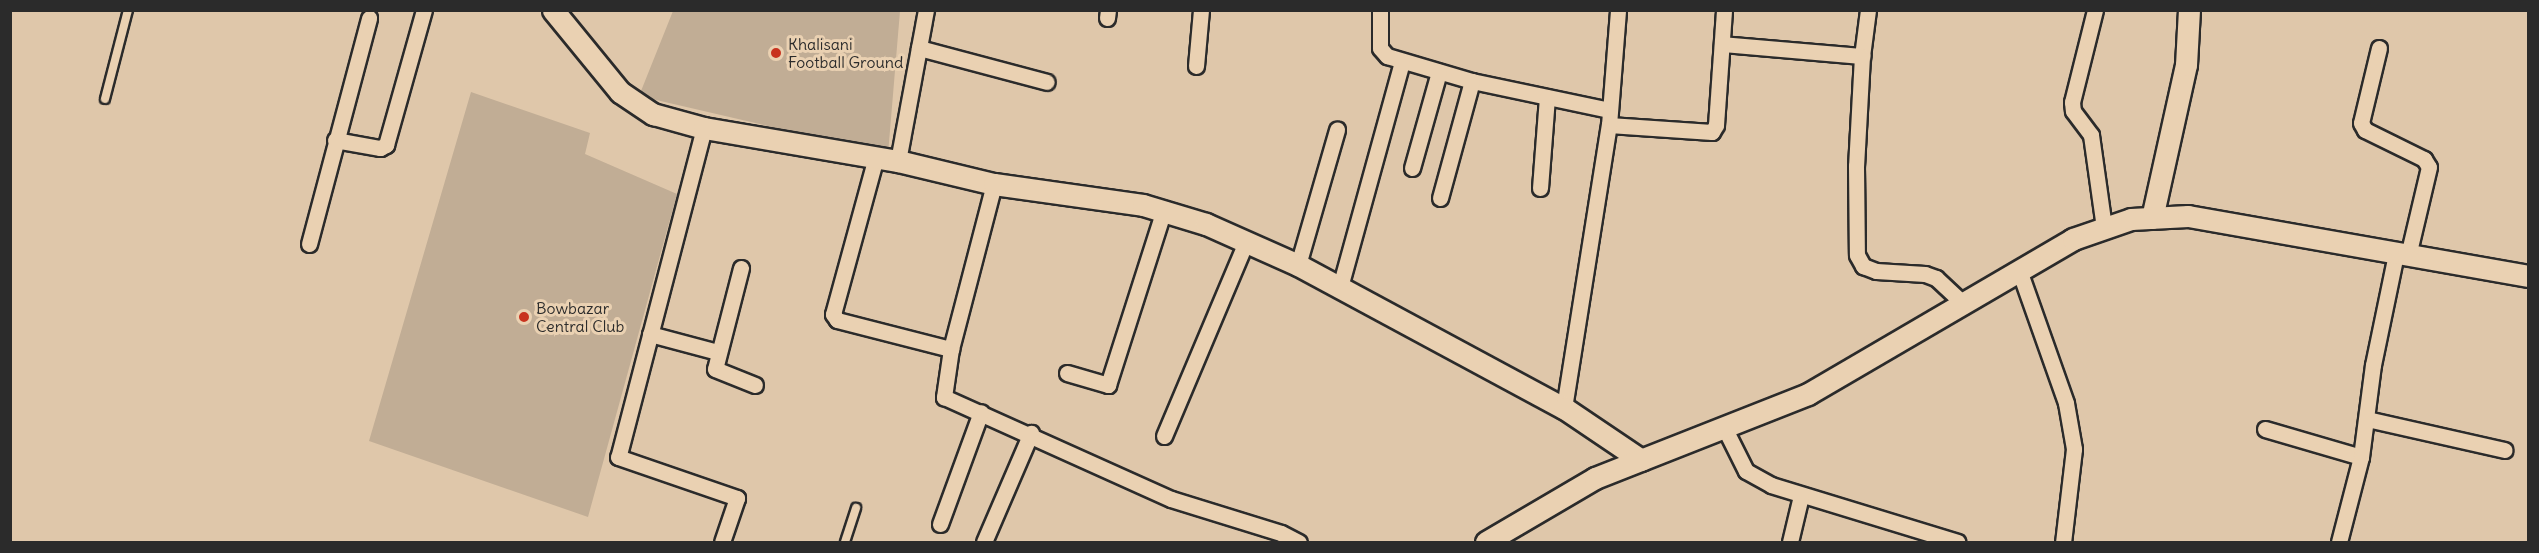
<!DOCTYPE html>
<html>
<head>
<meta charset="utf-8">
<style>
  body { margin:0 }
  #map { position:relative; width:2539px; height:553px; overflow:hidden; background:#dfc7aa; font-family:Delius,sans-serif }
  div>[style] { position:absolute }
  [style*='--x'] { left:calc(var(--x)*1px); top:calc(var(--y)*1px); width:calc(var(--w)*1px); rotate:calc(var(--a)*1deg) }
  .green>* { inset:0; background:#c1ad95 }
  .roads { filter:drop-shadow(2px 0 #2b2b2b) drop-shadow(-2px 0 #2b2b2b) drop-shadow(0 2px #2b2b2b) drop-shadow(0 -2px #2b2b2b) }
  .lane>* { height:8px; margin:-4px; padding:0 4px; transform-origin:4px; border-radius:4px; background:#ead1b2 }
  .street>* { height:15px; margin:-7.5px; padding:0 7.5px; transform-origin:7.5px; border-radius:7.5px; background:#ead1b2 }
  .secondary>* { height:21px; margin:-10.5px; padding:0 10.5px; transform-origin:10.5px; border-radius:10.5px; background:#ead1b2 }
  .dots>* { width:16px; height:16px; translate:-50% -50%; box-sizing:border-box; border:3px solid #ead1b2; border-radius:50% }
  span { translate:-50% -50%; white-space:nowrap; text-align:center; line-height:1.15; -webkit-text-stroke:6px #ead1b2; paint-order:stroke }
  .poi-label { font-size:16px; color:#2b2b2b }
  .left { translate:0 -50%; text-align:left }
  .frame { position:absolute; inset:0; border:12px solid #2b2b2b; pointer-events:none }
</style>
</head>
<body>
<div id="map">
  <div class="green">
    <i style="clip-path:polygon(673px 11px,900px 11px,888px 154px,639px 96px)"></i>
    <i style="clip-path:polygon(471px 92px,590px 133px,585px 154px,677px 194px,588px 517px,369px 441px)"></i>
  </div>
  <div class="roads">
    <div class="lane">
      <i style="--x:105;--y:99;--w:92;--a:-75.5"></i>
      <i style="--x:845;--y:542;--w:36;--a:-72"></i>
    </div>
    <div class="street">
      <i style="--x:1380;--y:10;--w:38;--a:90"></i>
      <i style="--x:1380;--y:48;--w:11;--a:49"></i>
      <i style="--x:1387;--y:56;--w:89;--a:16.4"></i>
      <i style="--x:1472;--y:81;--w:141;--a:11.9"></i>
      <i style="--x:1868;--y:10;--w:46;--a:97.4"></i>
      <i style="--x:1862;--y:56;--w:110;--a:93.1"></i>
      <i style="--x:1856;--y:166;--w:89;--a:89.4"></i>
      <i style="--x:1857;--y:255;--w:13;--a:61"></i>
      <i style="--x:1863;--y:266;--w:14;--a:21"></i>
      <i style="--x:1876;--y:271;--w:49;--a:3.5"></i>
      <i style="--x:1925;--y:274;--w:12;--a:20"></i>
      <i style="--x:1936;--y:278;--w:38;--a:43"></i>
      <i style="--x:2095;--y:10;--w:95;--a:104"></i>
      <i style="--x:2072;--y:102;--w:9;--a:84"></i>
      <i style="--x:2073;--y:111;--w:30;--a:53"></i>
      <i style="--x:2091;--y:135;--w:93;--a:82"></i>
      <i style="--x:1107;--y:18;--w:8;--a:-83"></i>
      <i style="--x:1722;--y:44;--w:141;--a:4.9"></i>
      <i style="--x:919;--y:48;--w:132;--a:14.9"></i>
      <i style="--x:2379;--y:48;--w:77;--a:103.5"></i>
      <i style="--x:2361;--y:123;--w:8;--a:60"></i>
      <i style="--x:2365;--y:130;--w:66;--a:26.2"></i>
      <i style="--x:2424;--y:159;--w:9;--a:58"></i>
      <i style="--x:2429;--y:167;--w:91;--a:103.3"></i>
      <i style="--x:1196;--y:66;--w:56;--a:-84.9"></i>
      <i style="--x:1609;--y:125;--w:103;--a:3.9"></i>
      <i style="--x:1712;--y:132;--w:8;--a:-60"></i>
      <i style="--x:1716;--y:125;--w:115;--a:-86"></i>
      <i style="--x:704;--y:128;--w:340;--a:104.6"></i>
      <i style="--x:618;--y:457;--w:126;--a:19"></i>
      <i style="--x:737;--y:498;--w:46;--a:108.8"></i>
      <i style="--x:335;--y:140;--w:46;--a:10.1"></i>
      <i style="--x:380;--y:148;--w:7;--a:-27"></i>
      <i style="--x:386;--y:145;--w:140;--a:-74.3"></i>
      <i style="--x:876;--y:157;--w:163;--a:105.3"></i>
      <i style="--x:833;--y:314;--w:7;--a:56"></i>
      <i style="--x:837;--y:320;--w:118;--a:14.3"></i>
      <i style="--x:898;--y:161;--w:154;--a:-79.5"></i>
      <i style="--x:1412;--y:168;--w:100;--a:-74.3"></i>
      <i style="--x:994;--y:184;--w:171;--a:104.6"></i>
      <i style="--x:951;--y:349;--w:49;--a:98.3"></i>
      <i style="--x:944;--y:397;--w:249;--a:24.2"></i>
      <i style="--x:1171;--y:499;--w:115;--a:17.2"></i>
      <i style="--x:1281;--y:533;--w:20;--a:27"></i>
      <i style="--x:1540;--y:188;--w:91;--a:-85.6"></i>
      <i style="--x:1440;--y:198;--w:121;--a:-74.7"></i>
      <i style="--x:309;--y:244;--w:234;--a:-75.1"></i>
      <i style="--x:1298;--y:265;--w:141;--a:-73.9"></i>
      <i style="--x:741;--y:268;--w:104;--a:104.4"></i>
      <i style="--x:715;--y:369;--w:43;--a:21.8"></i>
      <i style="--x:2019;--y:270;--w:141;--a:70.5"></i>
      <i style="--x:2066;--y:403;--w:47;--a:80.1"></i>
      <i style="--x:2074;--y:449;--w:94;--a:96.7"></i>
      <i style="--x:1340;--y:287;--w:233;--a:-74.6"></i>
      <i style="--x:650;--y:334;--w:69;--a:15"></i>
      <i style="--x:1067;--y:373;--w:43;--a:16.3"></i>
      <i style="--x:1108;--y:385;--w:184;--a:-72.3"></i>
      <i style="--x:1564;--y:408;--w:287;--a:-81"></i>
      <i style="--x:1609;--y:125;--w:115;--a:-85.5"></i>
      <i style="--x:2367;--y:419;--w:141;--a:12.7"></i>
      <i style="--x:1724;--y:427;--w:49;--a:63.4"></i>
      <i style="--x:1746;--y:471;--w:29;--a:29"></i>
      <i style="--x:1771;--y:485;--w:195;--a:17"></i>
      <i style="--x:2265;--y:429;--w:100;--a:16.3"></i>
      <i style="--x:1164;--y:436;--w:211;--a:-67.1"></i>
      <i style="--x:940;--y:524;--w:119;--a:-69.9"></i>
      <i style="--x:984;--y:542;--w:119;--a:-66.7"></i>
      <i style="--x:1790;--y:542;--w:47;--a:-76.6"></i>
      <i style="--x:2339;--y:542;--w:88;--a:-75.5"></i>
      <i style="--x:2361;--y:457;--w:93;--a:-82.6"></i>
      <i style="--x:2373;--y:365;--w:113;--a:-78.3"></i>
    </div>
    <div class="secondary">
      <i style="--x:553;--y:10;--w:106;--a:50.7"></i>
      <i style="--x:620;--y:92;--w:40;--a:34"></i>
      <i style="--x:653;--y:114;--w:53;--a:15.4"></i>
      <i style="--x:704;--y:128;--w:197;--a:9.7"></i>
      <i style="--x:898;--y:161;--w:99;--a:13.5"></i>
      <i style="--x:994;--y:184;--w:150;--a:8"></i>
      <i style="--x:1143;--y:205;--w:66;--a:16.8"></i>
      <i style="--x:1206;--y:224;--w:101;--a:24"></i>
      <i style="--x:1298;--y:265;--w:302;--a:28.3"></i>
      <i style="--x:1564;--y:408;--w:93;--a:34"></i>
      <i style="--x:2152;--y:218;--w:157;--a:-77.5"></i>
      <i style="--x:2186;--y:65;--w:55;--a:-86.9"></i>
      <i style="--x:1486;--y:542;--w:126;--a:-30.4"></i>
      <i style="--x:1595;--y:478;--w:229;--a:-21.5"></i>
      <i style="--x:1808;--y:394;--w:307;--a:-30.3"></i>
      <i style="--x:2073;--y:239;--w:61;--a:-19"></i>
      <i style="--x:2131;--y:219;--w:57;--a:-3"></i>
      <i style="--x:2188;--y:216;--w:345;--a:10"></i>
    </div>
  </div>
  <div class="dots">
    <i style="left:776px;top:53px;background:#c8321e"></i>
    <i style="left:524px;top:317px;background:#c8321e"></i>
  </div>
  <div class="poi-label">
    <span class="left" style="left:788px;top:53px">Khalisani<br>Football Ground</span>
    <span class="left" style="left:536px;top:317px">Bowbazar<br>Central Club</span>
  </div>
  <div class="frame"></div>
</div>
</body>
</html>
